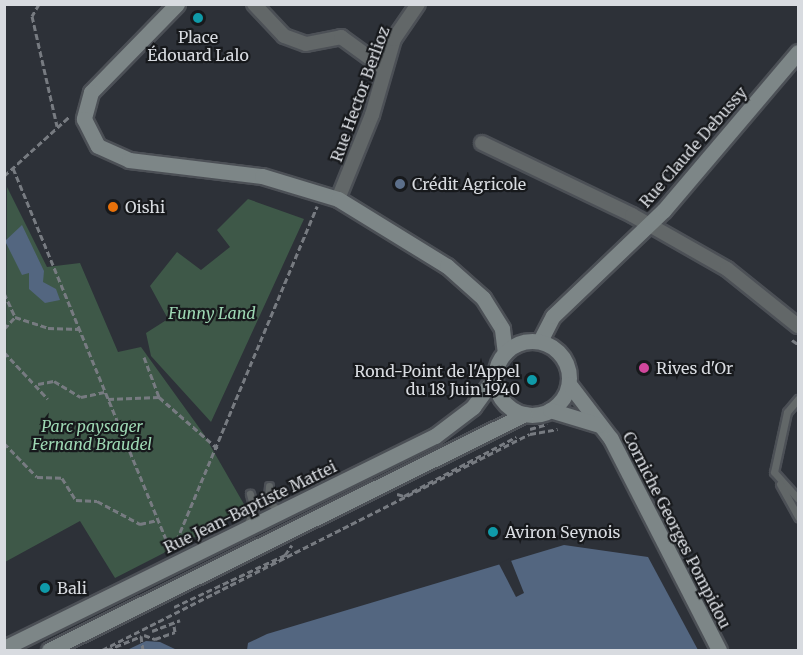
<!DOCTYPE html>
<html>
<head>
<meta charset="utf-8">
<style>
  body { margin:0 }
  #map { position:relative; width:803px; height:655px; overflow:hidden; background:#2d3138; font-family:Merriweather,serif }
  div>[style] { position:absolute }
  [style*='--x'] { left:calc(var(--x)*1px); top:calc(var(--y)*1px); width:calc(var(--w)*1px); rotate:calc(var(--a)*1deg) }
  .green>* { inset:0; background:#3e5848 }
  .water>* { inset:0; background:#536680 }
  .pier>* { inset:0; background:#2d3138 }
  .path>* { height:3px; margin-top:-1.5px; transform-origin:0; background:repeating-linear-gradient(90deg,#777b81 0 6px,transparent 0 9px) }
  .roads { filter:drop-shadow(2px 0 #4c5056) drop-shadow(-2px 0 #4c5056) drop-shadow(0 2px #4c5056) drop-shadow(0 -2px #4c5056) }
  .service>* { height:7px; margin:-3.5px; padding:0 3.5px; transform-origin:3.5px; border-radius:3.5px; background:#626768 }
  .minor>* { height:14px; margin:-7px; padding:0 7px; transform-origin:7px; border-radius:7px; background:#626768 }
  .secondary>* { height:15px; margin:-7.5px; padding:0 7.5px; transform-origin:7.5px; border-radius:7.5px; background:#7d8687 }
  .secondary>.ring { margin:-7.5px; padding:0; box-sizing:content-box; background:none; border:15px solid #7d8687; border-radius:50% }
  .dots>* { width:16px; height:16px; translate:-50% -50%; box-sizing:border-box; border:3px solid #17191c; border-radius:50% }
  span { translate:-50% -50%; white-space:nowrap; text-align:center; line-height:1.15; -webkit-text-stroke:4.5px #17191c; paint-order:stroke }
  .poi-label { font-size:16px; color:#d8dbe0 }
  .left { translate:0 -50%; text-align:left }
  .right { translate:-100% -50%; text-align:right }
  .street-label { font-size:16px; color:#d8dbe0 }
  .park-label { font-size:16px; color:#9dd7b3; font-style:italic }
  .frame { position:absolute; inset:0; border:6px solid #d8dbe0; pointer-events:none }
</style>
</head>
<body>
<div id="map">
  <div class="green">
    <i style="clip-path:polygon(7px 187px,47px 267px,80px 263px,118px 352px,141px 347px,203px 433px,245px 506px,238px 515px,115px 578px,80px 521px,5px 562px)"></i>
    <i style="clip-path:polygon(248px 199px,304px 219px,211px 422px,151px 356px,146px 333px,168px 319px,150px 286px,177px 252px,201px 270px,230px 247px,217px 230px)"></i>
  </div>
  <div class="water">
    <i style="clip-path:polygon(22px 225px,44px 271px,43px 282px,56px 289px,60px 300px,45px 303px,29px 289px,29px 273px,22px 275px,5px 241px)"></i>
    <i style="clip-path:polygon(564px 545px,648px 557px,698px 650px,247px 650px,248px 643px,267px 634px)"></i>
    <i style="clip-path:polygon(146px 641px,160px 642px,177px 650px,127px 650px)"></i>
  </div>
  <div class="pier">
    <i style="clip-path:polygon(510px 558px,524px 593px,516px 597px,499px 564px)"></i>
  </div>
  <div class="path">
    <i style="--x:39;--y:4;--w:14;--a:120"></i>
    <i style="--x:32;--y:16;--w:113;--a:77.2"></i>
    <i style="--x:13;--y:168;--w:415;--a:67.6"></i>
    <i style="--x:4;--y:176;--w:89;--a:-42.3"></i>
    <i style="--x:4;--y:293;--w:26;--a:65"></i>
    <i style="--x:4;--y:329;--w:16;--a:-47"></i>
    <i style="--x:15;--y:317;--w:35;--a:18"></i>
    <i style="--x:48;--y:328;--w:31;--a:2"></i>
    <i style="--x:792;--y:340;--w:7;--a:34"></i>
    <i style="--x:4;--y:352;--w:64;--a:46.9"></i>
    <i style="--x:144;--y:357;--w:43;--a:69.4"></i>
    <i style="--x:159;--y:397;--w:79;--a:41.4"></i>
    <i style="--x:38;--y:384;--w:16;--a:-11"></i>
    <i style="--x:54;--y:381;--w:31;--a:31"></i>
    <i style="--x:81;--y:397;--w:25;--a:-12"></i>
    <i style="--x:108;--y:399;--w:51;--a:-2.2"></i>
    <i style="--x:530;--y:429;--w:18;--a:-16"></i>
    <i style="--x:4;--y:443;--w:47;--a:45.9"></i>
    <i style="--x:37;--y:477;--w:25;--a:2"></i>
    <i style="--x:62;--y:478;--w:26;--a:58"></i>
    <i style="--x:76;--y:500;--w:21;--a:3"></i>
    <i style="--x:97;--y:501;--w:49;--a:28.1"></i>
    <i style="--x:140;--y:524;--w:18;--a:-13"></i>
    <i style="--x:397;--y:494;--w:7;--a:16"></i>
    <i style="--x:404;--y:496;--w:127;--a:-27.8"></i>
    <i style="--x:173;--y:549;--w:372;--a:-67.2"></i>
    <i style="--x:174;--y:607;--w:123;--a:-25.1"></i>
    <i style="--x:285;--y:555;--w:12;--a:-55"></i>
    <i style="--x:152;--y:631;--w:30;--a:-21"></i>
    <i style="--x:144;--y:635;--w:12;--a:20"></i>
    <i style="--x:155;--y:639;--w:21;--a:-19"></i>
    <i style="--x:175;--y:632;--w:6;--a:-99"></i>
    <i style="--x:102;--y:650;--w:479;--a:-26.8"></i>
    <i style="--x:530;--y:434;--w:28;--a:-10"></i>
    <i style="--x:107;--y:650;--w:37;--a:-22"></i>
    <i style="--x:141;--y:636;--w:14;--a:82"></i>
  </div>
  <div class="roads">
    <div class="service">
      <i style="--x:798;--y:399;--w:17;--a:130"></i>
      <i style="--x:787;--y:412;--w:61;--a:102.2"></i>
      <i style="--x:774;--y:472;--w:36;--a:48"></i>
      <i style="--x:780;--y:484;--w:38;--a:61"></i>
      <i style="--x:269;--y:486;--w:15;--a:94"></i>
      <i style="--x:268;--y:501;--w:16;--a:43"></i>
      <i style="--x:247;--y:526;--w:19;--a:-69"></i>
      <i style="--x:254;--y:508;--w:15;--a:-106"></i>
    </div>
    <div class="minor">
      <i style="--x:254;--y:4;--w:44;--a:46.8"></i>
      <i style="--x:284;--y:36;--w:23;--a:20"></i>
      <i style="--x:306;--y:44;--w:36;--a:-11"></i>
      <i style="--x:341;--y:37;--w:54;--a:36"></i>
      <i style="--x:482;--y:143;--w:166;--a:25.6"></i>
      <i style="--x:632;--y:215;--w:109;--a:29.6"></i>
      <i style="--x:727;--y:269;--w:91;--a:38.8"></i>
      <i style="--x:338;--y:199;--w:91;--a:-68"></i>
      <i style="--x:372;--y:115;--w:79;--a:-73.9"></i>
      <i style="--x:394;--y:39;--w:42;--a:-55.6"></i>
    </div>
    <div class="secondary">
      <i style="--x:177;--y:4;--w:123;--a:134.3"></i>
      <i style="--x:91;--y:92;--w:28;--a:105"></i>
      <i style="--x:84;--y:119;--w:30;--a:63"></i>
      <i style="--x:98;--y:146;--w:34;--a:24"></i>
      <i style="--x:129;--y:160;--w:134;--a:6.9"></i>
      <i style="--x:262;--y:176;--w:79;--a:16.8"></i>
      <i style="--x:338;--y:199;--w:128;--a:31.6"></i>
      <i style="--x:447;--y:266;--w:48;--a:41.6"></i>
      <i style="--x:483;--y:298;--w:36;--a:58"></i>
      <i style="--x:502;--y:329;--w:24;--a:83"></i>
      <i style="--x:540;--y:341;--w:28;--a:-63"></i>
      <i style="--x:553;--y:316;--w:153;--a:-43.7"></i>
      <i style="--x:664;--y:210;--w:207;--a:-49.7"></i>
      <i class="ring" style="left:495px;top:341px;width:59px;height:59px"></i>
      <i style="--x:569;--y:384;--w:69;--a:52.6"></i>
      <i style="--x:611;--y:439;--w:237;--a:62.9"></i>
      <i style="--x:550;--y:410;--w:51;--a:17"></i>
      <i style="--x:4;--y:648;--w:480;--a:-26.2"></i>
      <i style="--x:435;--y:436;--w:48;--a:-37.3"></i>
      <i style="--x:473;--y:407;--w:37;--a:-54"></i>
      <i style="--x:49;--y:650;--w:531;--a:-26.37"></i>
    </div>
  </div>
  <div class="dots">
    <i style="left:198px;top:18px;background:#0f9aa8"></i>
    <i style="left:400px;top:184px;background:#5c6f8a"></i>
    <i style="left:113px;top:207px;background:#e8710a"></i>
    <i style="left:644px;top:368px;background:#d1479c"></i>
    <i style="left:532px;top:380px;background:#0f9aa8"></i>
    <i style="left:493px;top:532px;background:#0f9aa8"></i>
    <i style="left:45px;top:588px;background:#0f9aa8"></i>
  </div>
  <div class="poi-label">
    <span style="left:198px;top:46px">Place<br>Édouard Lalo</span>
    <span class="left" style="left:412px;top:184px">Crédit Agricole</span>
    <span class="left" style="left:125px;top:207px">Oishi</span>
    <span class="left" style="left:656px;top:368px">Rives d'Or</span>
    <span class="right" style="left:520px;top:380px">Rond-Point de l'Appel<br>du 18 Juin 1940</span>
    <span class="left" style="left:505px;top:532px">Aviron Seynois</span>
    <span class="left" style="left:57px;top:588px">Bali</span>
  </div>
  <div class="street-label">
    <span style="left:360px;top:94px;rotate:-70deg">Rue Hector Berlioz</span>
    <span style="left:693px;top:147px;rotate:-49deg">Rue Claude Debussy</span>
    <span style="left:250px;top:507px;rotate:-26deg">Rue Jean-Baptiste Mattei</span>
    <span style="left:677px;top:530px;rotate:63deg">Corniche Georges Pompidou</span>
  </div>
  <div class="park-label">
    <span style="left:212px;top:313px">Funny Land</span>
    <span style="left:92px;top:435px">Parc paysager<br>Fernand Braudel</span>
  </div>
  <div class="frame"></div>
</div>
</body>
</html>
